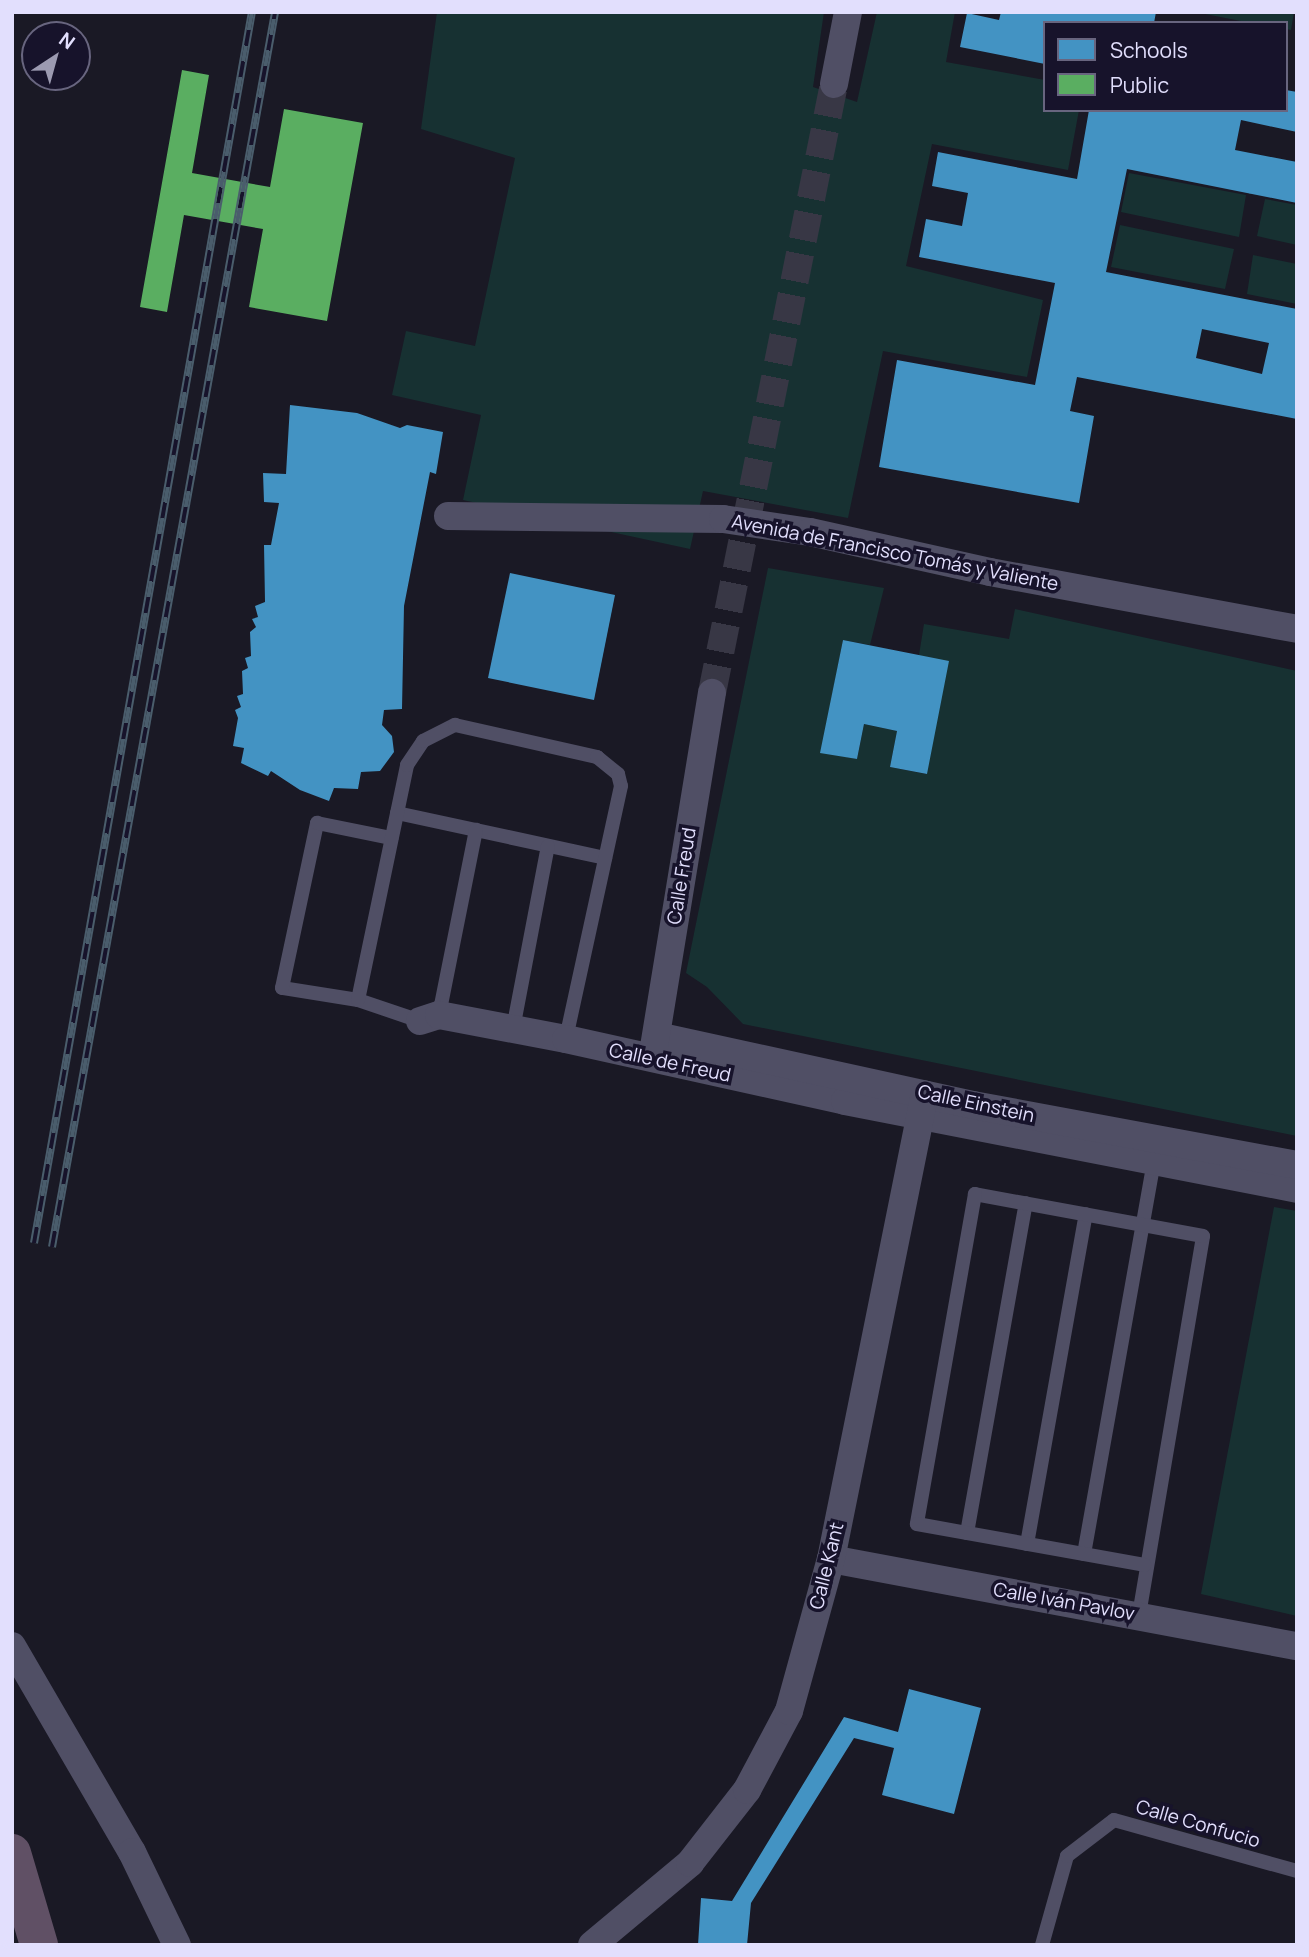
<!DOCTYPE html>
<html>
<head>
<meta charset="utf-8">
<style>
  body { margin:0 }
  #map { position:relative; width:1309px; height:1957px; overflow:hidden; background:#1a1925; font-family:Manrope,sans-serif }
  div>[style] { position:absolute }
  [style*='--x'] { left:calc(var(--x)*1px); top:calc(var(--y)*1px); width:calc(var(--w)*1px); rotate:calc(var(--a)*1deg) }
  .green>* { inset:0; background:#173132 }
  .schools>* { inset:0; background:#4393c3 }
  .public>* { inset:0; background:#5aae61 }
  .street-tunnel>* { height:28px; margin-top:-14px; transform-origin:0; background:repeating-linear-gradient(90deg,#383745 0 28px,transparent 0 42px) }
  .lane>* { height:14px; margin:-7px; padding:0 7px; transform-origin:7px; border-radius:7px; background:#504f65 }
  .street>* { height:28px; margin:-14px; padding:0 14px; transform-origin:14px; border-radius:14px; background:#504f65 }
  .highway>* { height:38px; margin:-19px; padding:0 19px; transform-origin:19px; border-radius:19px; background:#605065 }
  .rail>* { height:8px; margin-top:-4px; transform-origin:0; background:repeating-linear-gradient(90deg,#17132b 0 16px,#4a5d6c 0 32px); box-sizing:border-box; border-block:2px solid #4a5d6c }
  span { translate:-50% -50%; white-space:nowrap; text-align:center; line-height:1.15; -webkit-text-stroke:7px #17132b; paint-order:stroke }
  .street-label { font-size:19px; color:#e2dffd }
  .frame { position:absolute; inset:0; border:14px solid #e2dffd; pointer-events:none }
  .legend { position:absolute; left:1043px; top:21px; width:245px; height:91px; box-sizing:border-box; background:#17132b; border:2px solid #68657f; margin:0; padding:9px 12px; list-style:none; font-size:21px; color:#e2dffd }
  .legend li { display:flex; align-items:center; gap:14px; height:35px }
  .legend b { width:35px; border:2px solid #68657f }
  .north { position:absolute; left:21px; top:21px; width:70px; height:70px; box-sizing:border-box; background:#17132b; border:2px solid #68657f; border-radius:50%; rotate:36deg; font-size:19px; font-weight:700; line-height:28px; text-align:center; color:#e2dffd }
  .north::after { content:''; display:block; margin:auto; width:24px; height:32px; background:#9c9ab1; clip-path:polygon(50% 0,100% 100%,50% 72%,0 100%) }
</style>
</head>
<body>
<div id="map">
  <div class="green">
    <i style="clip-path:polygon(437px 12px,824px 12px,813px 87px,857px 102px,877px 12px,955px 12px,946px 62px,1045px 80px,1045px 110px,1079px 110px,1068px 170px,932px 144px,906px 266px,1043px 300px,1027px 377px,883px 351px,848px 518px,703px 491px,690px 549px,463px 500px,481px 415px,392px 395px,406px 331px,475px 346px,515px 158px,421px 129px)"></i>
    <i style="clip-path:polygon(1195px 12px,1294px 12px,1291px 30px,1286px 29px,1286px 23px,1251px 23px)"></i>
    <i style="clip-path:polygon(1129px 173px,1246px 195px,1239px 237px,1121px 212px)"></i>
    <i style="clip-path:polygon(1265px 199px,1297px 205px,1297px 245px,1257px 236px)"></i>
    <i style="clip-path:polygon(1120px 225px,1234px 249px,1225px 289px,1111px 267px)"></i>
    <i style="clip-path:polygon(1253px 255px,1297px 264px,1297px 304px,1247px 294px)"></i>
    <i style="clip-path:polygon(768px 568px,884px 588px,870px 645px,843px 640px,821px 752px,857px 759px,864px 724px,897px 731px,890px 767px,926px 774px,919px 655px,924px 624px,1009px 639px,1015px 609px,1297px 671px,1297px 1136px,743px 1024px,707px 987px,686px 973px)"></i>
    <i style="clip-path:polygon(1274px 1207px,1297px 1211px,1297px 1616px,1201px 1594px)"></i>
  </div>
  <div class="schools">
    <i style="clip-path:polygon(1001px 12px,1156px 12px,1154px 23px,1045px 23px,1045px 64px,960px 47px,967px 13px,999px 20px)"></i>
    <i style="clip-path:polygon(evenodd,1286px 90px,1297px 92px,1297px 132px,1241px 120px,1235px 150px,1297px 162px,1297px 203px,1127px 169px,1106px 272px,1297px 309px,1297px 419px,1077px 377px,1070px 411px,1094px 416px,1079px 503px,879px 467px,897px 360px,1035px 385px,1055px 283px,919px 257px,926px 219px,962px 226px,968px 193px,932px 186px,938px 152px,1077px 179px,1089px 110px,1286px 110px,1286px 90px,1202px 329px,1269px 343px,1262px 374px,1196px 358px,1202px 329px)"></i>
    <i style="clip-path:polygon(290px 405px,357px 413px,400px 428px,407px 425px,443px 432px,436px 474px,430px 472px,404px 606px,402px 709px,384px 710px,382px 725px,392px 736px,394px 752px,380px 771px,361px 772px,358px 789px,334px 788px,329px 801px,300px 790px,271px 771px,268px 776px,241px 763px,244px 748px,233px 746px,238px 718px,235px 710px,241px 707px,237px 696px,243px 694px,242px 671px,248px 668px,245px 658px,251px 656px,250px 632px,256px 627px,252px 619px,258px 617px,255px 606px,265px 602px,264px 545px,271px 545px,279px 503px,264px 502px,263px 473px,286px 474px)"></i>
    <i style="clip-path:polygon(510px 573px,615px 595px,594px 700px,488px 678px)"></i>
    <i style="clip-path:polygon(843px 640px,949px 661px,927px 774px,890px 767px,897px 731px,864px 724px,857px 759px,820px 753px)"></i>
    <i style="clip-path:polygon(909px 1689px,981px 1708px,954px 1814px,882px 1795px,894px 1748px,854px 1738px,751px 1903px,747px 1945px,698px 1945px,701px 1898px,732px 1901px,844px 1717px,898px 1732px)"></i>
  </div>
  <div class="public">
    <i style="clip-path:polygon(182px 70px,209px 75px,192px 173px,270px 187px,284px 109px,363px 123px,327px 321px,249px 307px,263px 229px,184px 215px,167px 312px,140px 307px)"></i>
  </div>
  <div class="street-tunnel">
    <i style="--x:712;--y:693;--w:621;--a:-78.67"></i>
  </div>
  <div class="lane">
    <i style="--x:397;--y:813;--w:213;--a:12.2"></i>
    <i style="--x:358;--y:1000;--w:77;--a:-171"></i>
    <i style="--x:282;--y:988;--w:169;--a:-78"></i>
    <i style="--x:317;--y:823;--w:76;--a:11.5"></i>
    <i style="--x:439;--y:1015;--w:189;--a:-78.7"></i>
    <i style="--x:420;--y:1021;--w:65;--a:-161.3"></i>
    <i style="--x:358;--y:1000;--w:240;--a:-78.2"></i>
    <i style="--x:407;--y:765;--w:29;--a:-56"></i>
    <i style="--x:423;--y:741;--w:36;--a:-27"></i>
    <i style="--x:455;--y:725;--w:146;--a:12.7"></i>
    <i style="--x:597;--y:757;--w:27;--a:39"></i>
    <i style="--x:618;--y:774;--w:12;--a:76"></i>
    <i style="--x:621;--y:786;--w:259;--a:102.3"></i>
    <i style="--x:513;--y:1029;--w:186;--a:-79.2"></i>
    <i style="--x:967;--y:1533;--w:335;--a:-79.9"></i>
    <i style="--x:1027;--y:1544;--w:335;--a:-79.9"></i>
    <i style="--x:1084;--y:1554;--w:398;--a:-79.9"></i>
    <i style="--x:1139;--y:1615;--w:384;--a:-80.4"></i>
    <i style="--x:1203;--y:1236;--w:232;--a:-169.6"></i>
    <i style="--x:975;--y:1194;--w:335;--a:100"></i>
    <i style="--x:917;--y:1524;--w:231;--a:10.2"></i>
    <i style="--x:1042;--y:1945;--w:92;--a:-74.3"></i>
    <i style="--x:1067;--y:1856;--w:59;--a:-37.5"></i>
    <i style="--x:1114;--y:1820;--w:190;--a:15.6"></i>
  </div>
  <div class="street">
    <i style="--x:834;--y:84;--w:73;--a:-79"></i>
    <i style="--x:448;--y:516;--w:275;--a:0.6"></i>
    <i style="--x:723;--y:519;--w:88;--a:8.5"></i>
    <i style="--x:810;--y:532;--w:184;--a:12.5"></i>
    <i style="--x:990;--y:572;--w:312;--a:10.5"></i>
    <i style="--x:420;--y:1021;--w:20;--a:-18"></i>
    <i style="--x:439;--y:1015;--w:129;--a:10.7"></i>
    <i style="--x:566;--y:1039;--w:286;--a:12.5"></i>
    <i style="--x:845;--y:1101;--w:460;--a:11"></i>
    <i style="--x:657;--y:1036;--w:323;--a:12.3"></i>
    <i style="--x:973;--y:1105;--w:330;--a:10.5"></i>
    <i style="--x:653;--y:1053;--w:365;--a:-80.7"></i>
    <i style="--x:831;--y:1559;--w:474;--a:10.6"></i>
    <i style="--x:12;--y:1646;--w:238;--a:59.8"></i>
    <i style="--x:132;--y:1852;--w:103;--a:64.2"></i>
    <i style="--x:592;--y:1945;--w:128;--a:-39.9"></i>
    <i style="--x:690;--y:1863;--w:93;--a:-52"></i>
    <i style="--x:747;--y:1790;--w:89;--a:-62"></i>
    <i style="--x:789;--y:1711;--w:158;--a:-74.6"></i>
    <i style="--x:831;--y:1559;--w:474;--a:-78.6"></i>
  </div>
  <div class="highway">
    <i style="--x:12;--y:1853;--w:96;--a:73.6"></i>
  </div>
  <div class="rail">
    <i style="--x:34;--y:1243;--w:1250;--a:-79.96"></i>
    <i style="--x:52;--y:1247;--w:1255;--a:-79.76"></i>
  </div>
  <div class="street-label">
    <span style="left:895px;top:553px;rotate:11deg">Avenida de Francisco Tomás y Valiente</span>
    <span style="left:682px;top:876px;rotate:-81deg">Calle Freud</span>
    <span style="left:670px;top:1063px;rotate:12deg">Calle de Freud</span>
    <span style="left:976px;top:1104px;rotate:12deg">Calle Einstein</span>
    <span style="left:827px;top:1566px;rotate:-76deg">Calle Kant</span>
    <span style="left:1064px;top:1602px;rotate:10deg">Calle Iván Pavlov</span>
    <span style="left:1198px;top:1824px;rotate:16deg">Calle Confucio</span>
  </div>
  <div class="frame"></div>
  <ul class="legend">
  <li><b style="height:19px;background:#4393c3"></b>Schools</li>
  <li><b style="height:19px;background:#5aae61"></b>Public</li>
  </ul>
  <div class="north">N</div>
</div>
</body>
</html>
